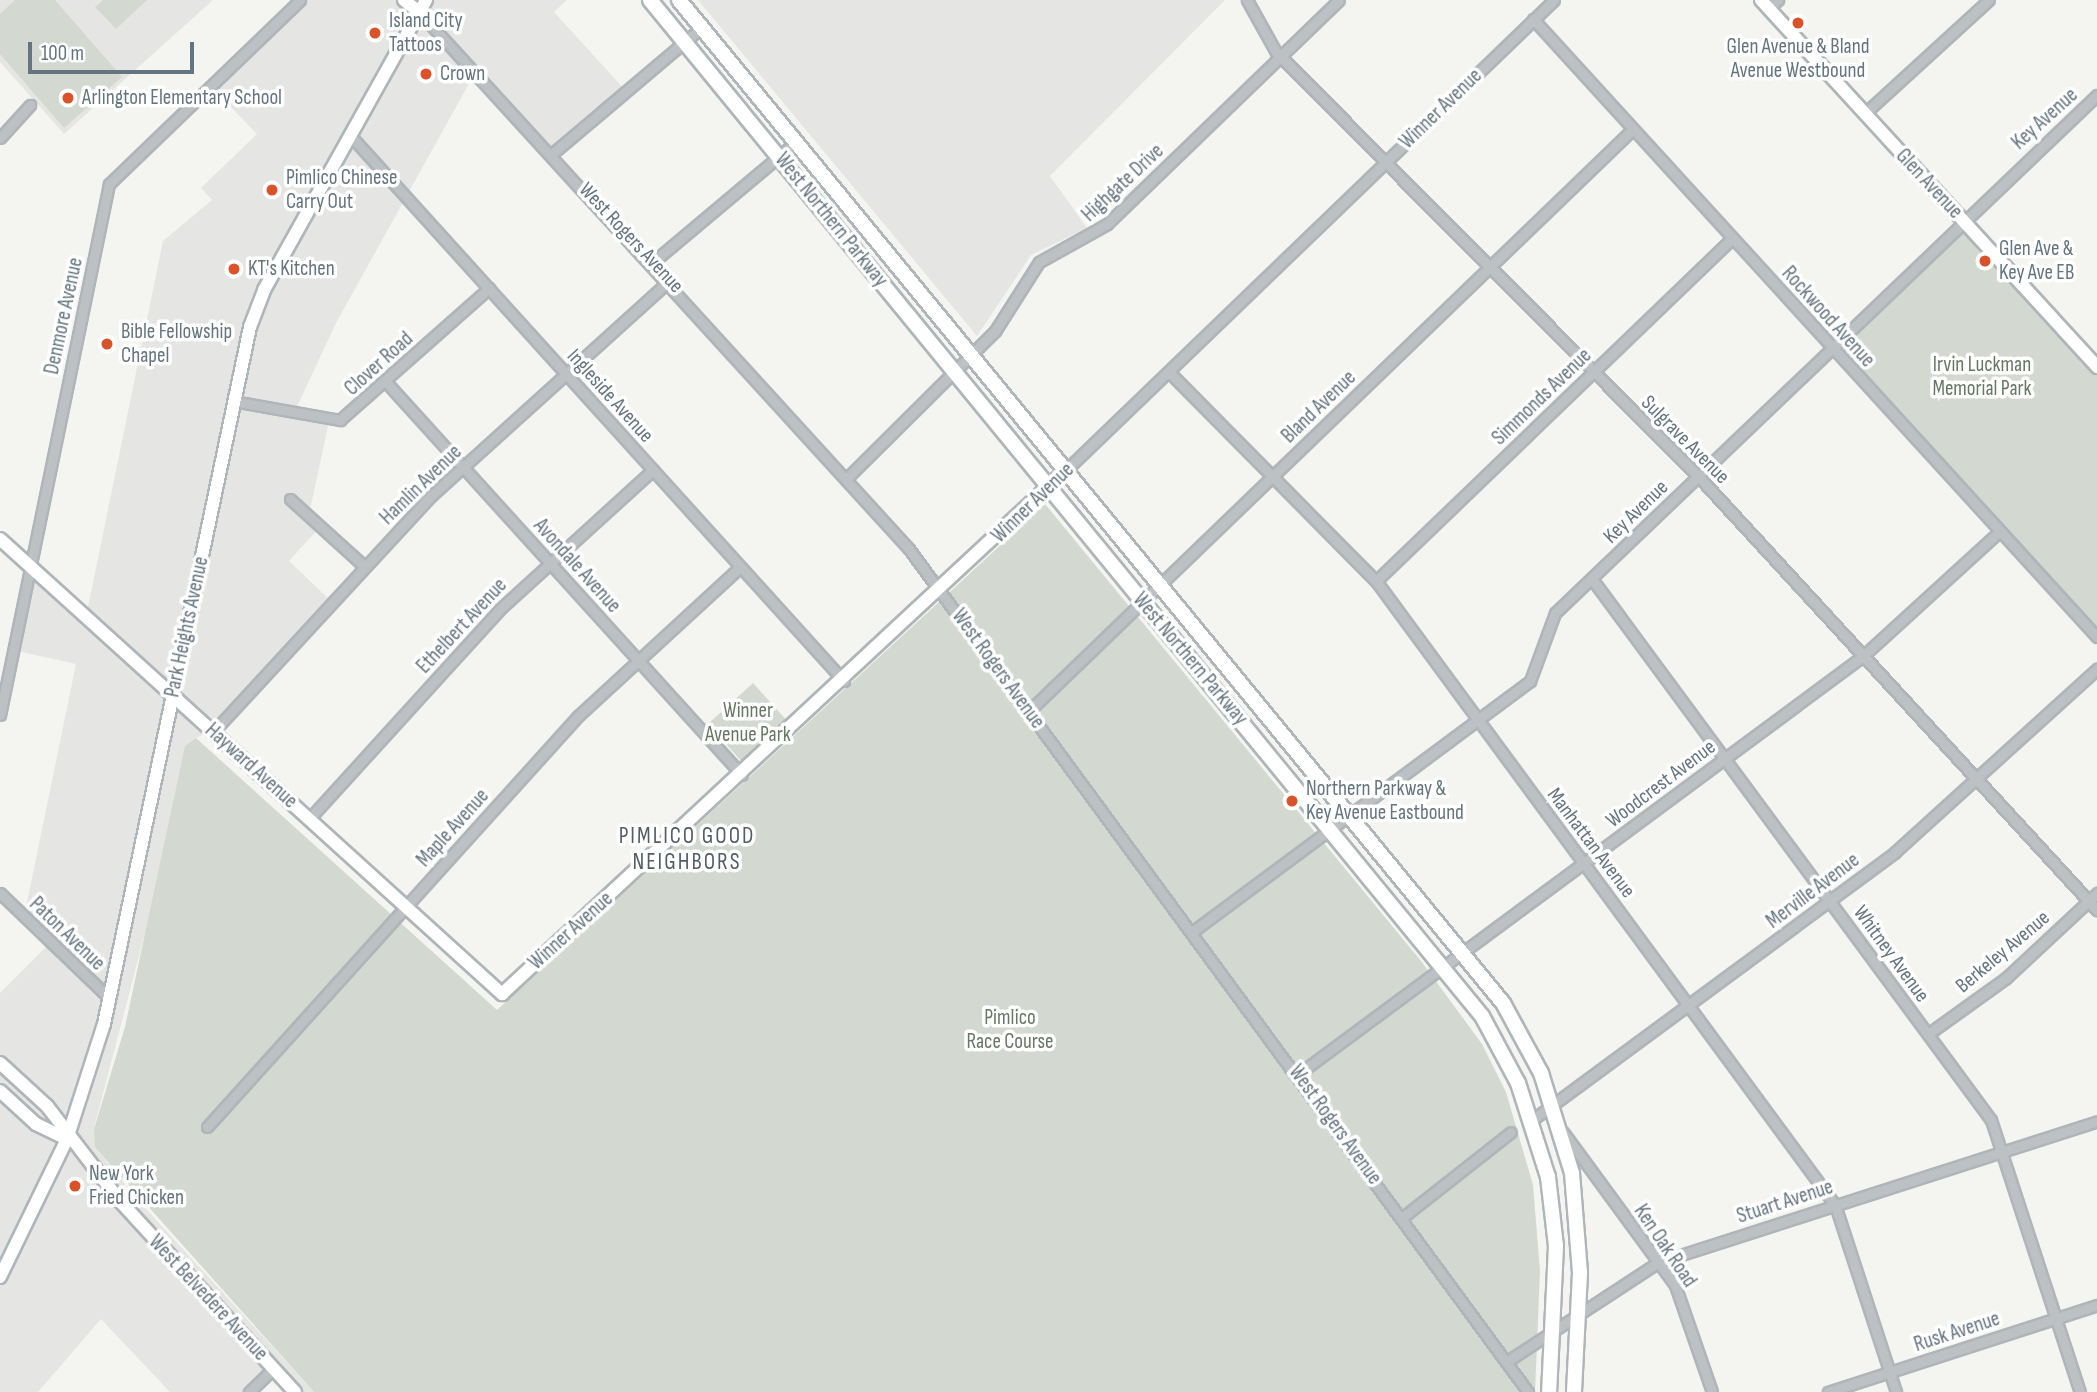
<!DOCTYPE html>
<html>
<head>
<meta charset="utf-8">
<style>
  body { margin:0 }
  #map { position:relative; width:2097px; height:1392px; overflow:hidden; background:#f4f4f0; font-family:"Sofia Sans Condensed",sans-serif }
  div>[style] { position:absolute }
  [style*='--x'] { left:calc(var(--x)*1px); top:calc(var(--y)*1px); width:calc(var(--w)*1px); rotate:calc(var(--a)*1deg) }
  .built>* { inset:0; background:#e5e6e4 }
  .green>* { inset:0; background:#d3d9d0 }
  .roads { filter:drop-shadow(2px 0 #afb5b9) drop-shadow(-2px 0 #afb5b9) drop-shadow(0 2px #afb5b9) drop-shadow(0 -2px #afb5b9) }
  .street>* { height:9px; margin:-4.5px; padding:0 4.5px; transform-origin:4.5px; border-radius:4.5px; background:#bdc1c4 }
  .secondary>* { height:12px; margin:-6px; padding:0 6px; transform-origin:6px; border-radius:6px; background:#fff }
  .primary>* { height:14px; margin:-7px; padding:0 7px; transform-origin:7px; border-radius:7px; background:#fff }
  .dots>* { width:19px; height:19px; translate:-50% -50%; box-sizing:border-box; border:4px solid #fff; border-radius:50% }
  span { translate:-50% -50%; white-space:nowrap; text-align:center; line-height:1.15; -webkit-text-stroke:7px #fff; paint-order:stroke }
  .poi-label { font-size:21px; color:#647480 }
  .left { translate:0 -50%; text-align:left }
  .street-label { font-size:21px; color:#647480 }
  .park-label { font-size:21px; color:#677763 }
  .neighbourhood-label { font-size:23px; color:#525d65; letter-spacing:2px }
  .scale { position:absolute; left:28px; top:42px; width:166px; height:32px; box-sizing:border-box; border:4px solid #647480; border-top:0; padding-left:9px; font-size:21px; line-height:24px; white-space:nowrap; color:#647480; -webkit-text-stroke:5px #fff; paint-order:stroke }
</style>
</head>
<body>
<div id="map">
  <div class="built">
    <i style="clip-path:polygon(0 0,213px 0,64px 134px,0 62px)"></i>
    <i style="clip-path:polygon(298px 0,567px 0,554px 12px,626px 91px,550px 152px,476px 71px,336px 323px,294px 413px,329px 421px,309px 515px,321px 526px,289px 561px,331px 601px,213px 730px,196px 738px,94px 1128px,126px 1187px,314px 1392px,295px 1392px,273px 1368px,247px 1392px,170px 1392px,101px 1319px,38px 1392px,0 1392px,0 993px,50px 943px,24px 917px,76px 664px,13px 650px,31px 570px,86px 617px,163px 241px,212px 200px,201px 188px,257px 134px,209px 84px)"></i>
    <i style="clip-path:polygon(698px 0,1225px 0,1050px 176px,1087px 228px,1031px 255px,977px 336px)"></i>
  </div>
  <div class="green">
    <i style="clip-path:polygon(15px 0,55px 0,122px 77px,64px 128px,0 54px,0 14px)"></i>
    <i style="clip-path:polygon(103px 0,147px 0,116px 29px,95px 7px)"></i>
    <i style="clip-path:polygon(1961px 227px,2097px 375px,2097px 629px,1837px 347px)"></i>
    <i style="clip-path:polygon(1045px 504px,1421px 961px,1482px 1044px,1506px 1092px,1533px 1185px,1540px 1271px,1535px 1392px,314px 1392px,95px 1147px,94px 1129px,125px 1027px,185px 746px,196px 738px,497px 1010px)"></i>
    <i style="clip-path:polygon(753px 683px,788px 722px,743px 763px,708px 724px)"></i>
  </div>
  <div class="roads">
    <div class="street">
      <i style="--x:1247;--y:0;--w:60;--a:60.9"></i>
      <i style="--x:1276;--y:52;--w:598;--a:45.14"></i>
      <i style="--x:1698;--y:476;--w:590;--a:47.41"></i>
      <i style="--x:1768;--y:8;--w:13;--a:-39"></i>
      <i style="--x:419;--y:12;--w:727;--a:47.62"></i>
      <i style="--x:909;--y:549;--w:1046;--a:53.71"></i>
      <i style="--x:1533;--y:19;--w:837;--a:47.62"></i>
      <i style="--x:1864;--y:114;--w:169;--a:-42.4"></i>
      <i style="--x:349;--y:134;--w:738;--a:47.86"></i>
      <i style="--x:0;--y:138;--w:45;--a:-47.7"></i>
      <i style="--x:553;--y:153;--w:195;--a:-40.2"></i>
      <i style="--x:653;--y:262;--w:187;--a:-40"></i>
      <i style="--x:1169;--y:372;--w:294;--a:45.3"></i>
      <i style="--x:1376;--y:581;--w:775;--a:53.66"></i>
      <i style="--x:1835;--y:1205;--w:197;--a:71.9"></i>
      <i style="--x:386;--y:382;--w:530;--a:47.83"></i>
      <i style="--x:233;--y:401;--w:109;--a:10.1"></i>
      <i style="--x:340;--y:420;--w:199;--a:-41.5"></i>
      <i style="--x:1067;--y:469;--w:676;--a:-43.92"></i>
      <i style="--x:847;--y:478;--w:209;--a:-44.8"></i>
      <i style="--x:995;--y:331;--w:82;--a:-57.5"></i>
      <i style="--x:1039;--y:262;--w:78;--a:-29.2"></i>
      <i style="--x:1107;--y:224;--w:322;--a:-44"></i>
      <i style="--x:290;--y:499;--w:100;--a:42.2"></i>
      <i style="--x:1592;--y:579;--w:672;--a:53.59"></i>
      <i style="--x:1991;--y:1120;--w:286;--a:71.9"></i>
      <i style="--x:1376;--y:581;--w:494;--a:-43.9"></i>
      <i style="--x:1029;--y:711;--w:839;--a:-43.94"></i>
      <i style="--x:0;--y:715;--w:542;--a:-78.4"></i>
      <i style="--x:109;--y:184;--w:265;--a:-43.9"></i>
      <i style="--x:213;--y:732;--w:321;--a:-47.3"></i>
      <i style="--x:431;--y:496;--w:322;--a:-42.1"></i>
      <i style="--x:309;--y:819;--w:284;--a:-47.7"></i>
      <i style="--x:500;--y:609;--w:207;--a:-42.3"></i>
      <i style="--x:0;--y:893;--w:153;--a:43.9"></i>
      <i style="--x:1192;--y:932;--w:421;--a:-36.6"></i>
      <i style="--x:1530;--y:681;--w:72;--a:-69.8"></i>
      <i style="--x:1555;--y:613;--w:750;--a:-43.7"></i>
      <i style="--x:1928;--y:1034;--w:96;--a:-35.7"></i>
      <i style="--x:2006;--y:978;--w:125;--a:-43"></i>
      <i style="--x:1297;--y:1075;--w:704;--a:-36.51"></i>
      <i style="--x:1863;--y:656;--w:185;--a:-42.4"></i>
      <i style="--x:1532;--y:1120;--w:451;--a:-36.4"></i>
      <i style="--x:1895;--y:852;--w:273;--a:-42.2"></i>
      <i style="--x:207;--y:1127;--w:554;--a:-47.93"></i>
      <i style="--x:578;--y:716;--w:220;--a:-42.6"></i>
      <i style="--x:1563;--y:1132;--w:190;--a:53.8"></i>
      <i style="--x:1675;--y:1285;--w:113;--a:70.9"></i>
      <i style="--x:1403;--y:1217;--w:137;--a:-38.2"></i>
      <i style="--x:1506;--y:1362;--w:183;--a:-33.2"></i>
      <i style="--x:1659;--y:1262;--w:460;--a:-17.8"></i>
      <i style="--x:249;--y:1392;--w:33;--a:-44"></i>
      <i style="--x:1828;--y:1392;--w:283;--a:-17.9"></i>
    </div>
    <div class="secondary">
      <i style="--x:404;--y:0;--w:19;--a:39"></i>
      <i style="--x:1761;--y:0;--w:498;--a:47.5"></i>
      <i style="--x:0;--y:539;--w:678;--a:42.19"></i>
      <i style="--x:502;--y:994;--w:771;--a:-42.9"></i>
      <i style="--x:0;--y:1063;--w:64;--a:42.5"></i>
      <i style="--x:47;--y:1106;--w:120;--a:52.5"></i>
      <i style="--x:120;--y:1201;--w:259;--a:47.5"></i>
      <i style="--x:0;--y:1091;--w:49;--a:42.5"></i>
      <i style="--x:36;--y:1124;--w:34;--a:26"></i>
      <i style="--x:0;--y:1277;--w:153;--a:-64.1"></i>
      <i style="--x:67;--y:1139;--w:121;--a:-72.2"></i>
      <i style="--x:104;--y:1024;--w:712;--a:-78.17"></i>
      <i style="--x:250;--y:327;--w:40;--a:-69"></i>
      <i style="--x:264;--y:290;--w:332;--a:-60.8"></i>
    </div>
    <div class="primary">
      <i style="--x:650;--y:0;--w:1313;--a:50.69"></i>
      <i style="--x:1482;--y:1016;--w:76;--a:61.8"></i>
      <i style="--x:1518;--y:1083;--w:99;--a:72.3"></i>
      <i style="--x:1548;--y:1177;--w:69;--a:83.4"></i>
      <i style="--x:1556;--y:1246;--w:146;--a:92.7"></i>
      <i style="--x:679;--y:0;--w:1298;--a:50.6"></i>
      <i style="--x:1503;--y:1003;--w:80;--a:61.5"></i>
      <i style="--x:1541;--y:1073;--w:105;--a:72.8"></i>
      <i style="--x:1572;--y:1173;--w:100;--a:85.4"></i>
      <i style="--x:1580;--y:1273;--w:119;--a:92.9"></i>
    </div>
  </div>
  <div class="dots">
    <i style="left:1798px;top:23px;background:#da522a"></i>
    <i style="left:375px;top:33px;background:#da522a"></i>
    <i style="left:426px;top:74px;background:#da522a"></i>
    <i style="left:68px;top:98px;background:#da522a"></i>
    <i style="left:272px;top:190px;background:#da522a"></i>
    <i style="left:1985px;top:261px;background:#da522a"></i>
    <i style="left:234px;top:269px;background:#da522a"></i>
    <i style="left:107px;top:344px;background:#da522a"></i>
    <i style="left:1292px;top:801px;background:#da522a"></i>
    <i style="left:75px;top:1186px;background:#da522a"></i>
  </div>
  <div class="poi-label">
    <span class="left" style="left:389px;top:33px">Island City<br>Tattoos</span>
    <span style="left:1798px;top:59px">Glen Avenue &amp; Bland<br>Avenue Westbound</span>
    <span class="left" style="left:440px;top:74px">Crown</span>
    <span class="left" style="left:82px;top:98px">Arlington Elementary School</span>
    <span class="left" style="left:286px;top:190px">Pimlico Chinese<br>Carry Out</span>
    <span class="left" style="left:1999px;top:261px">Glen Ave &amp;<br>Key Ave EB</span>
    <span class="left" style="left:248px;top:269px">KT's Kitchen</span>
    <span class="left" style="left:121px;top:344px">Bible Fellowship<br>Chapel</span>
    <span class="left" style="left:1306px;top:801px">Northern Parkway &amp;<br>Key Avenue Eastbound</span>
    <span class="left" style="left:89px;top:1186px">New York<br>Fried Chicken</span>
  </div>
  <div class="street-label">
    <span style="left:1441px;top:109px;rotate:-44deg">Winner Avenue</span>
    <span style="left:2045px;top:119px;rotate:-42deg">Key Avenue</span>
    <span style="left:1123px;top:183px;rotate:-43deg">Highgate Drive</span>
    <span style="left:1929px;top:184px;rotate:47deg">Glen Avenue</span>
    <span style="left:831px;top:220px;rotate:51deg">West Northern Parkway</span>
    <span style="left:631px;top:238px;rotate:47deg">West Rogers Avenue</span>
    <span style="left:64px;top:316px;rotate:-78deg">Denmore Avenue</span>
    <span style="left:1828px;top:317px;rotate:48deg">Rockwood Avenue</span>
    <span style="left:379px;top:364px;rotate:-42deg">Clover Road</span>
    <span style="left:610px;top:396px;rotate:48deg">Ingleside Avenue</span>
    <span style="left:1542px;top:397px;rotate:-44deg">Simmonds Avenue</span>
    <span style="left:1319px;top:407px;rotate:-44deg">Bland Avenue</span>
    <span style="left:1685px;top:440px;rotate:45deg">Sulgrave Avenue</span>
    <span style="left:421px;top:485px;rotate:-44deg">Hamlin Avenue</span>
    <span style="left:1033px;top:503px;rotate:-44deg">Winner Avenue</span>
    <span style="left:1636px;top:512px;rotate:-44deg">Key Avenue</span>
    <span style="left:577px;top:566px;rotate:48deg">Avondale Avenue</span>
    <span style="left:462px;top:626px;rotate:-47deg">Ethelbert Avenue</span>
    <span style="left:187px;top:627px;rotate:-78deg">Park Heights Avenue</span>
    <span style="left:1190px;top:659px;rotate:50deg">West Northern Parkway</span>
    <span style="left:998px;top:669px;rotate:54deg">West Rogers Avenue</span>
    <span style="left:251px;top:766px;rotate:42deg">Hayward Avenue</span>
    <span style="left:1661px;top:784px;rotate:-37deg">Woodcrest Avenue</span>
    <span style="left:453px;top:828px;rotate:-48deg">Maple Avenue</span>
    <span style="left:1591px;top:843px;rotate:53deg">Manhattan Avenue</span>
    <span style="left:1813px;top:891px;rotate:-37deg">Merville Avenue</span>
    <span style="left:571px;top:931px;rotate:-42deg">Winner Avenue</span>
    <span style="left:67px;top:934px;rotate:44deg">Paton Avenue</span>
    <span style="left:2003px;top:952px;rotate:-40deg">Berkeley Avenue</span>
    <span style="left:1891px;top:954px;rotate:54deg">Whitney Avenue</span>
    <span style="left:1335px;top:1125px;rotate:54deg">West Rogers Avenue</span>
    <span style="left:1785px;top:1202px;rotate:-18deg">Stuart Avenue</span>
    <span style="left:1665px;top:1246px;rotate:56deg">Ken Oak Road</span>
    <span style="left:208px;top:1298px;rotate:47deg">West Belvedere Avenue</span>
    <span style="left:1957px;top:1332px;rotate:-18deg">Rusk Avenue</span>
  </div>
  <div class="park-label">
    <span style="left:1982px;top:377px">Irvin Luckman<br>Memorial Park</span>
    <span style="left:748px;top:723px">Winner<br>Avenue Park</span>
    <span style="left:1010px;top:1030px">Pimlico<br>Race Course</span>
  </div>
  <div class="neighbourhood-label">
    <span style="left:687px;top:849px">PIMLICO GOOD<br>NEIGHBORS</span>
  </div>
  <div class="scale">100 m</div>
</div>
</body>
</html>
